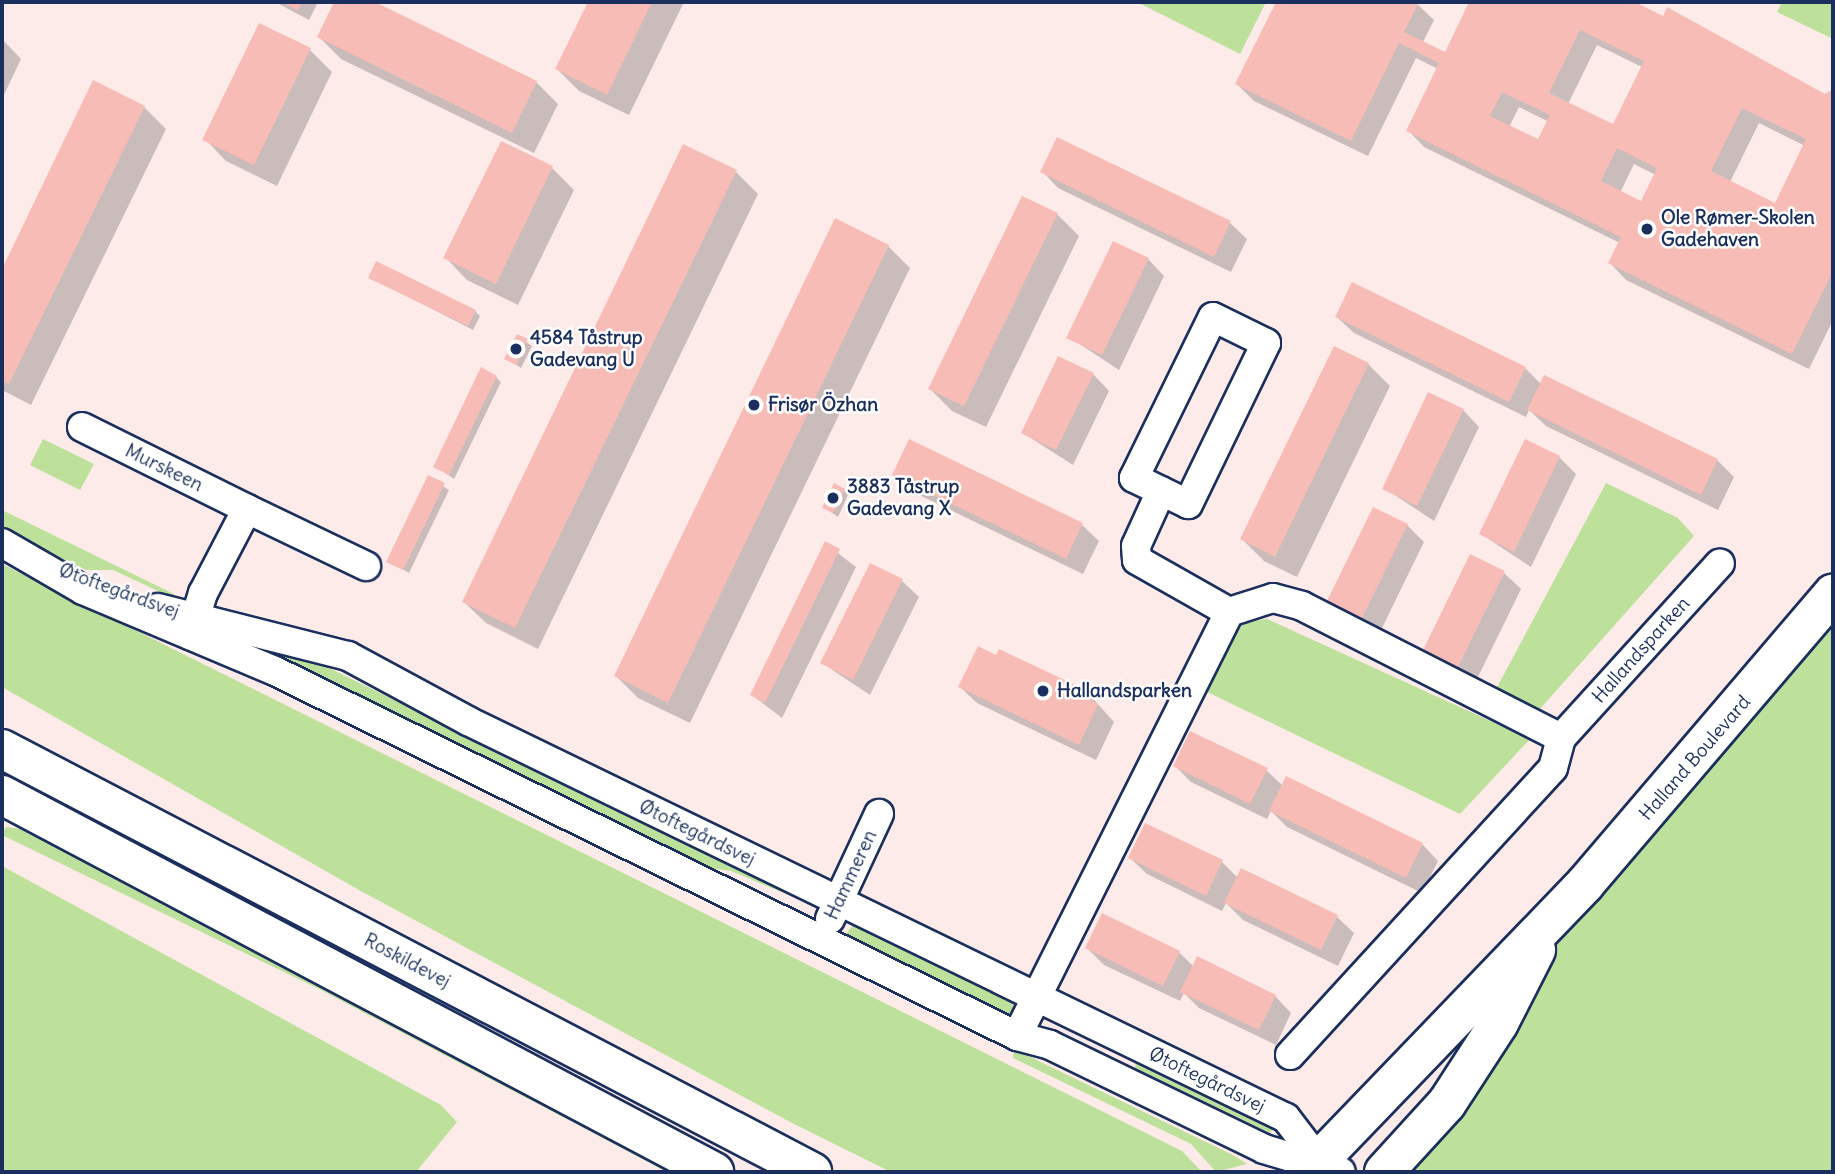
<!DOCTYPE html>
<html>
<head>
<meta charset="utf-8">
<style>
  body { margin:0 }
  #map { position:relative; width:1835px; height:1174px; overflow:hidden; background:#fdebe9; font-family:Delius,sans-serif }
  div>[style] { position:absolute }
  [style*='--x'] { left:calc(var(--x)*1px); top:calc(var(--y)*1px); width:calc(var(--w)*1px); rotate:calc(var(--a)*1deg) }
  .green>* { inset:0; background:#bde19b }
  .shadow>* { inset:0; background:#0003 }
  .building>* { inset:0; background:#f8bcb6 }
  .roads { filter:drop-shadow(2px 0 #1b2f5e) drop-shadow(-2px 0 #1b2f5e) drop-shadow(0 2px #1b2f5e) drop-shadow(0 -2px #1b2f5e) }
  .street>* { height:28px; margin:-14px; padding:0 14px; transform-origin:14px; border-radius:14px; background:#fff }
  .secondary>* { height:38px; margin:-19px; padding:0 19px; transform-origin:19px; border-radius:19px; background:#fff }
  .dots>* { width:19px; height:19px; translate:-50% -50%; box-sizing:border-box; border:4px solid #fff; border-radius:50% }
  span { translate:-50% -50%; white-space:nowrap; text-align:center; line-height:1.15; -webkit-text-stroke:5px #fff; paint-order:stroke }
  .poi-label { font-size:19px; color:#1b2f5e; font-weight:700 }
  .left { translate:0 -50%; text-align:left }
  .street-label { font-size:19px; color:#1b2f5e }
  .frame { position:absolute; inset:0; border:4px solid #1b2f5e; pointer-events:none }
</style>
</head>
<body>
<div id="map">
  <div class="green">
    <i style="clip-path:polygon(1137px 2px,1266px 2px,1240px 54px)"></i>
    <i style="clip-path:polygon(1782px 2px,1833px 2px,1833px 39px,1777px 12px)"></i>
    <i style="clip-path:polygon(43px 439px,94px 464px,80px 490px,30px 465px)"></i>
    <i style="clip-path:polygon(1606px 483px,1678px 518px,1694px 536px,1539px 710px,1495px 691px)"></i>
    <i style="clip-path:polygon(2px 510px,174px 594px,173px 598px,113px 570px,86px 570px,2px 529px)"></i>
    <i style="clip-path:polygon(2px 564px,1182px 1151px,1202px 1172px,891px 1172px,792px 1123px,359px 890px,2px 687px)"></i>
    <i style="clip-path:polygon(1833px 610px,1833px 1172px,1410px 1172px,1495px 1061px,1560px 936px)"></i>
    <i style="clip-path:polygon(1267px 619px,1530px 739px,1460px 814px,1205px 691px,1228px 635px,1245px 622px)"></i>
    <i style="clip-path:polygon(225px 633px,327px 667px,815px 906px,731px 871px,704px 867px)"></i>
    <i style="clip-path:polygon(6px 827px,37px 831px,689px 1172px,667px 1172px,321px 990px,2px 835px)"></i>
    <i style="clip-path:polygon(2px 866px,441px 1105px,457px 1122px,416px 1172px,2px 1172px)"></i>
    <i style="clip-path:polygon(854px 924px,1013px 1001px,1014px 1017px,844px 936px)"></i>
    <i style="clip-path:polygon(1014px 1049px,1235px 1156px,1247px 1164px,1216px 1172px,1191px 1144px,1013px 1058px)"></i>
    <i style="clip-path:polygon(1136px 1061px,1274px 1127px,1270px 1133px,1135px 1068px)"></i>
  </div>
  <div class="shadow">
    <i style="clip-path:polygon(275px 2px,318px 2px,309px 20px)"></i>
    <i style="clip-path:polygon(336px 2px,371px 2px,536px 82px,558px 104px,534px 153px,341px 59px,319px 37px)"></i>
    <i style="clip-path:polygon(590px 2px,684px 2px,629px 115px,579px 91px,557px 69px)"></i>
    <i style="clip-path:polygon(evenodd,1278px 2px,1415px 2px,1434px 20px,1422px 44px,1445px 55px,1471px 2px,1634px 2px,1826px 97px,1833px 91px,1833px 320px,1809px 369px,1626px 280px,1610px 263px,1620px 243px,1424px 147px,1408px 130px,1438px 69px,1416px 58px,1368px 156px,1254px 101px,1237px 84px,1278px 2px,1597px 45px,1642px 67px,1614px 126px,1568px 104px,1597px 45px,1278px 2px,1519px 107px,1549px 122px,1539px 142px,1509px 127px,1519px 107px,1278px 2px,1759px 123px,1805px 146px,1776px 205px,1730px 182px,1759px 123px,1278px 2px,1634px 164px,1656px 175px,1642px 204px,1620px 193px,1634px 164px)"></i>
    <i style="clip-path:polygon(260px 26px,310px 50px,332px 72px,277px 186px,226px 161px,205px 139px)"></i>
    <i style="clip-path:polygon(2px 39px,21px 59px,2px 99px)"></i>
    <i style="clip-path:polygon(94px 83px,144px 107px,166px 129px,31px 405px,2px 390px,2px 273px)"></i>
    <i style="clip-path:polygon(502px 143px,552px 168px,574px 190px,518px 305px,467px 280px,446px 258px)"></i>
    <i style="clip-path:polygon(1042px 171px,1230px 223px,1247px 239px,1231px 272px,1058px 188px)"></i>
    <i style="clip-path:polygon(736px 172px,758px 194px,538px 649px,486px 623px,464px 602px)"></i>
    <i style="clip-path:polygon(1057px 214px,1079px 236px,986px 427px,952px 411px,930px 389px)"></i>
    <i style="clip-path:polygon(888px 246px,910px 268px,690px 723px,638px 698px,616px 676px)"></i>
    <i style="clip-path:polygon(1148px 259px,1164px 276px,1119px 370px,1069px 337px)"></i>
    <i style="clip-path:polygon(370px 277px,475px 311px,480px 316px,473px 330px)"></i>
    <i style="clip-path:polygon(1337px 317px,1525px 368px,1541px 384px,1717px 460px,1734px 477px,1718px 510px,1546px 426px,1529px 410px,1526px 417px,1354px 333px)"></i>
    <i style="clip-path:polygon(517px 336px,532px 346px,521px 368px,506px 358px)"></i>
    <i style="clip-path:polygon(1368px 364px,1390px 386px,1297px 577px,1264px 561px,1242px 539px)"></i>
    <i style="clip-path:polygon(1093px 374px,1109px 391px,1073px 465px,1023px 433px)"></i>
    <i style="clip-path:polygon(496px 377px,501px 382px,454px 479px,435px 466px)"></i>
    <i style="clip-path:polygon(1463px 410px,1479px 427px,1434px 521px,1384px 488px)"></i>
    <i style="clip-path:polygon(910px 441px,1082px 525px,1099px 541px,1083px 574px,911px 491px,894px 474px)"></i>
    <i style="clip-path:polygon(1559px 457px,1576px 474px,1531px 567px,1481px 534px)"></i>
    <i style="clip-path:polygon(429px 478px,449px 490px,409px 573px,389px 561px)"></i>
    <i style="clip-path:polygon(844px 490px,848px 495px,838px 517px,824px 507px)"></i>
    <i style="clip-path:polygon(1407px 525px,1424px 542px,1377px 638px,1344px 621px)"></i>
    <i style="clip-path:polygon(826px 544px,856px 567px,782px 718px,752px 695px)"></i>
    <i style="clip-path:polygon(1504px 573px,1521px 589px,1474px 685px,1440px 668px)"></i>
    <i style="clip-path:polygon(902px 581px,919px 597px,870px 695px,822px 663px)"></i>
    <i style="clip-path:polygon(960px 687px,1087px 692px,1114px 722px,1096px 760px,977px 703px)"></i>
    <i style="clip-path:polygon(1175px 766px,1266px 770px,1283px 786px,1422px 844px,1438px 861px,1422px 893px,1287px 827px,1271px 811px,1267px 819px,1191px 782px)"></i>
    <i style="clip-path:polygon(1130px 858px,1222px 862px,1238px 878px,1337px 917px,1354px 933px,1338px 966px,1243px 920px,1226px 903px,1222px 911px,1147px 874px)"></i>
    <i style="clip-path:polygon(1087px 948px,1179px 952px,1194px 967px,1275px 996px,1291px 1013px,1276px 1045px,1199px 1008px,1184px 993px,1180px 1001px,1104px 965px)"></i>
  </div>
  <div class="building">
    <i style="clip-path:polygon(281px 2px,302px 2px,298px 10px)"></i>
    <i style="clip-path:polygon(334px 2px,375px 2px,537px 81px,512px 133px,317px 37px)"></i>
    <i style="clip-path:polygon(588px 2px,652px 2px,607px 95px,555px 69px)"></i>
    <i style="clip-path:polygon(evenodd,1276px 2px,1419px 2px,1404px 32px,1445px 52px,1469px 2px,1635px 2px,1663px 16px,1667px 7px,1825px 94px,1833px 89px,1833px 271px,1792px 354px,1608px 263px,1621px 237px,1406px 131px,1439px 63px,1399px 43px,1351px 141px,1235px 84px,1276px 2px,1580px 30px,1644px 61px,1613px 124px,1549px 93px,1580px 30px,1276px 2px,1502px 92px,1550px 115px,1538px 139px,1490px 116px,1502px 92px,1276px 2px,1742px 108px,1806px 139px,1775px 203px,1711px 171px,1742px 108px,1276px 2px,1617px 148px,1657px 168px,1641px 201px,1601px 181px,1617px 148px)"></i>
    <i style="clip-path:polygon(259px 23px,311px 48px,254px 165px,202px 140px)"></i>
    <i style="clip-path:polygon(93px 80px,145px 106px,9px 384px,2px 381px,2px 269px)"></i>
    <i style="clip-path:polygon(1057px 137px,1231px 221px,1214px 257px,1040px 172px)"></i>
    <i style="clip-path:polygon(501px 141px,553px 166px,496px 284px,443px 258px)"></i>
    <i style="clip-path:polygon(683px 144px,737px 170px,515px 628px,462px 602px)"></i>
    <i style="clip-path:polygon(1022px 196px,1058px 213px,964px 406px,928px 389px)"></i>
    <i style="clip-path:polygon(835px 218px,889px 245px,668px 703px,614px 676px)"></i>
    <i style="clip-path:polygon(1113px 241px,1149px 258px,1102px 355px,1066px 338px)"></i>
    <i style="clip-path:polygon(376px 261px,476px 310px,468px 326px,368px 278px)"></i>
    <i style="clip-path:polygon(1352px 282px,1526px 367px,1509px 402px,1335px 317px)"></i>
    <i style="clip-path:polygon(517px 334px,528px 339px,516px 365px,504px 359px)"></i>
    <i style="clip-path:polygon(1334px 346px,1369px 363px,1275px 557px,1240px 539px)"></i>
    <i style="clip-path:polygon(1058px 356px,1094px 373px,1056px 450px,1021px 433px)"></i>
    <i style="clip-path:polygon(481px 367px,497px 376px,449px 475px,433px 467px)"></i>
    <i style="clip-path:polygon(1544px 375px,1718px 459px,1701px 495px,1527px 410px)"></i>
    <i style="clip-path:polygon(1428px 392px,1464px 409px,1417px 506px,1382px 489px)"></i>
    <i style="clip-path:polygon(909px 439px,1083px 523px,1066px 559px,892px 475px)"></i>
    <i style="clip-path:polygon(1525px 439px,1560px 456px,1514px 552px,1479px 534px)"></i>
    <i style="clip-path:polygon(428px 475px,445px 483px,403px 570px,386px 562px)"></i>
    <i style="clip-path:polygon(834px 483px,845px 489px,833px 513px,822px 508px)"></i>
    <i style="clip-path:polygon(1373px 507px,1408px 524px,1360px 622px,1325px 605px)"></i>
    <i style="clip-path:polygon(825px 541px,840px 549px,765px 703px,750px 695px)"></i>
    <i style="clip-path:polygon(1470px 554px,1505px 571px,1457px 669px,1422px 652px)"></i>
    <i style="clip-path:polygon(870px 563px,903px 579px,853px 680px,820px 663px)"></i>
    <i style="clip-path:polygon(978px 646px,996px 655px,999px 649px,1088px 691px,1085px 697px,1098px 704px,1079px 745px,958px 687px)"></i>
    <i style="clip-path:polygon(1190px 731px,1268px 768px,1250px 804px,1173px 766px)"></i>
    <i style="clip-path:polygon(1286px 776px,1423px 843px,1406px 878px,1269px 811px)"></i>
    <i style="clip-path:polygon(1145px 823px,1223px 860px,1206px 896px,1128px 858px)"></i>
    <i style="clip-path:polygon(1241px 868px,1338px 915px,1321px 950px,1224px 903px)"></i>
    <i style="clip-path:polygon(1102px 913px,1180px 951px,1163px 986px,1085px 948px)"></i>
    <i style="clip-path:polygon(1197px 956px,1276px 995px,1259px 1030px,1180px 992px)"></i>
  </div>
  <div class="roads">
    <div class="street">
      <i style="--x:1213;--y:317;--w:59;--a:26.1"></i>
      <i style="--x:1266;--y:343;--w:179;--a:115.8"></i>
      <i style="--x:1188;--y:504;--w:60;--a:-154.3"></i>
      <i style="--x:1134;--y:478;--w:179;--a:-63.9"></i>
      <i style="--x:82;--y:427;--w:184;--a:26.4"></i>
      <i style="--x:247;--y:509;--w:95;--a:117.6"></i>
      <i style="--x:203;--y:593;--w:44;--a:107.2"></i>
      <i style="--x:1161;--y:491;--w:60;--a:114.4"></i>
      <i style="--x:1136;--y:546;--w:14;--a:86"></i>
      <i style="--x:1137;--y:560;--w:106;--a:29.5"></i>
      <i style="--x:247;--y:509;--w:132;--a:25.6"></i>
      <i style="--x:2;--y:543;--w:94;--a:30.1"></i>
      <i style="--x:83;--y:590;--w:208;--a:22.9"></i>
      <i style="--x:275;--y:671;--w:827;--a:26.19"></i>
      <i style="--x:1017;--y:1036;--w:34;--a:15"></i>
      <i style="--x:1050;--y:1045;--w:238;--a:25.9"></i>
      <i style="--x:1264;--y:1149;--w:80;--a:16.6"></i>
      <i style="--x:158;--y:608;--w:196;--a:14.2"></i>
      <i style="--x:348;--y:656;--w:136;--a:28.4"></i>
      <i style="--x:468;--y:721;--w:909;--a:25.89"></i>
      <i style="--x:1286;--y:1118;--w:54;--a:52.5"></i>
      <i style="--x:830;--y:919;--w:116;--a:-65"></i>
      <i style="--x:1017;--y:1036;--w:474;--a:-63.4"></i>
      <i style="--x:1229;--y:612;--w:46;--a:-17.7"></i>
      <i style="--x:1273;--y:598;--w:30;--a:15"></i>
      <i style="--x:1302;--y:606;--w:291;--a:27"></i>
      <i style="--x:1290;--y:1055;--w:389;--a:-47.5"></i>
      <i style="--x:1553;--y:768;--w:31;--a:-75"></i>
      <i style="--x:1561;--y:738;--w:236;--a:-47.7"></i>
    </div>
    <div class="secondary">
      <i style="--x:2;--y:749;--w:914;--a:27.57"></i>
      <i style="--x:2;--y:795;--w:806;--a:27.9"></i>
      <i style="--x:1308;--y:1172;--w:400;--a:-46.1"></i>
      <i style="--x:1585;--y:884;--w:382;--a:-49.5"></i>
      <i style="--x:1384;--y:1172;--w:93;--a:-47.6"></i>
      <i style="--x:1447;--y:1103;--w:95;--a:-57"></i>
      <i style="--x:1499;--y:1023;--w:82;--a:-63.1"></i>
    </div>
  </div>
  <div class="dots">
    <i style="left:1647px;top:229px;background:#1b2f5e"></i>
    <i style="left:516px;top:349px;background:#1b2f5e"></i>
    <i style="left:754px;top:405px;background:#1b2f5e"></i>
    <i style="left:833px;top:498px;background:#1b2f5e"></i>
    <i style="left:1043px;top:691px;background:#1b2f5e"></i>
  </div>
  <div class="poi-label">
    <span class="left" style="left:1661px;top:229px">Ole Rømer-Skolen<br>Gadehaven</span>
    <span class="left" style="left:530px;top:349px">4584 Tåstrup<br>Gadevang U</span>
    <span class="left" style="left:768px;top:405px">Frisør Özhan</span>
    <span class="left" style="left:847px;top:498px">3883 Tåstrup<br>Gadevang X</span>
    <span class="left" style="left:1057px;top:691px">Hallandsparken</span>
  </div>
  <div class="street-label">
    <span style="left:164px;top:468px;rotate:26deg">Murskeen</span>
    <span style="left:119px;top:591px;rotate:20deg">Øtoftegårdsvej</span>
    <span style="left:1641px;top:650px;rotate:-48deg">Hallandsparken</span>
    <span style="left:1695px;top:758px;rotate:-49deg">Halland Boulevard</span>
    <span style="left:697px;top:833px;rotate:26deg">Øtoftegårdsvej</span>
    <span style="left:851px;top:875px;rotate:-65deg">Hammeren</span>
    <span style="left:407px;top:961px;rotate:28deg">Roskildevej</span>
    <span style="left:1207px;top:1080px;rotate:26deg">Øtoftegårdsvej</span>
  </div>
  <div class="frame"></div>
</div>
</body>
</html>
